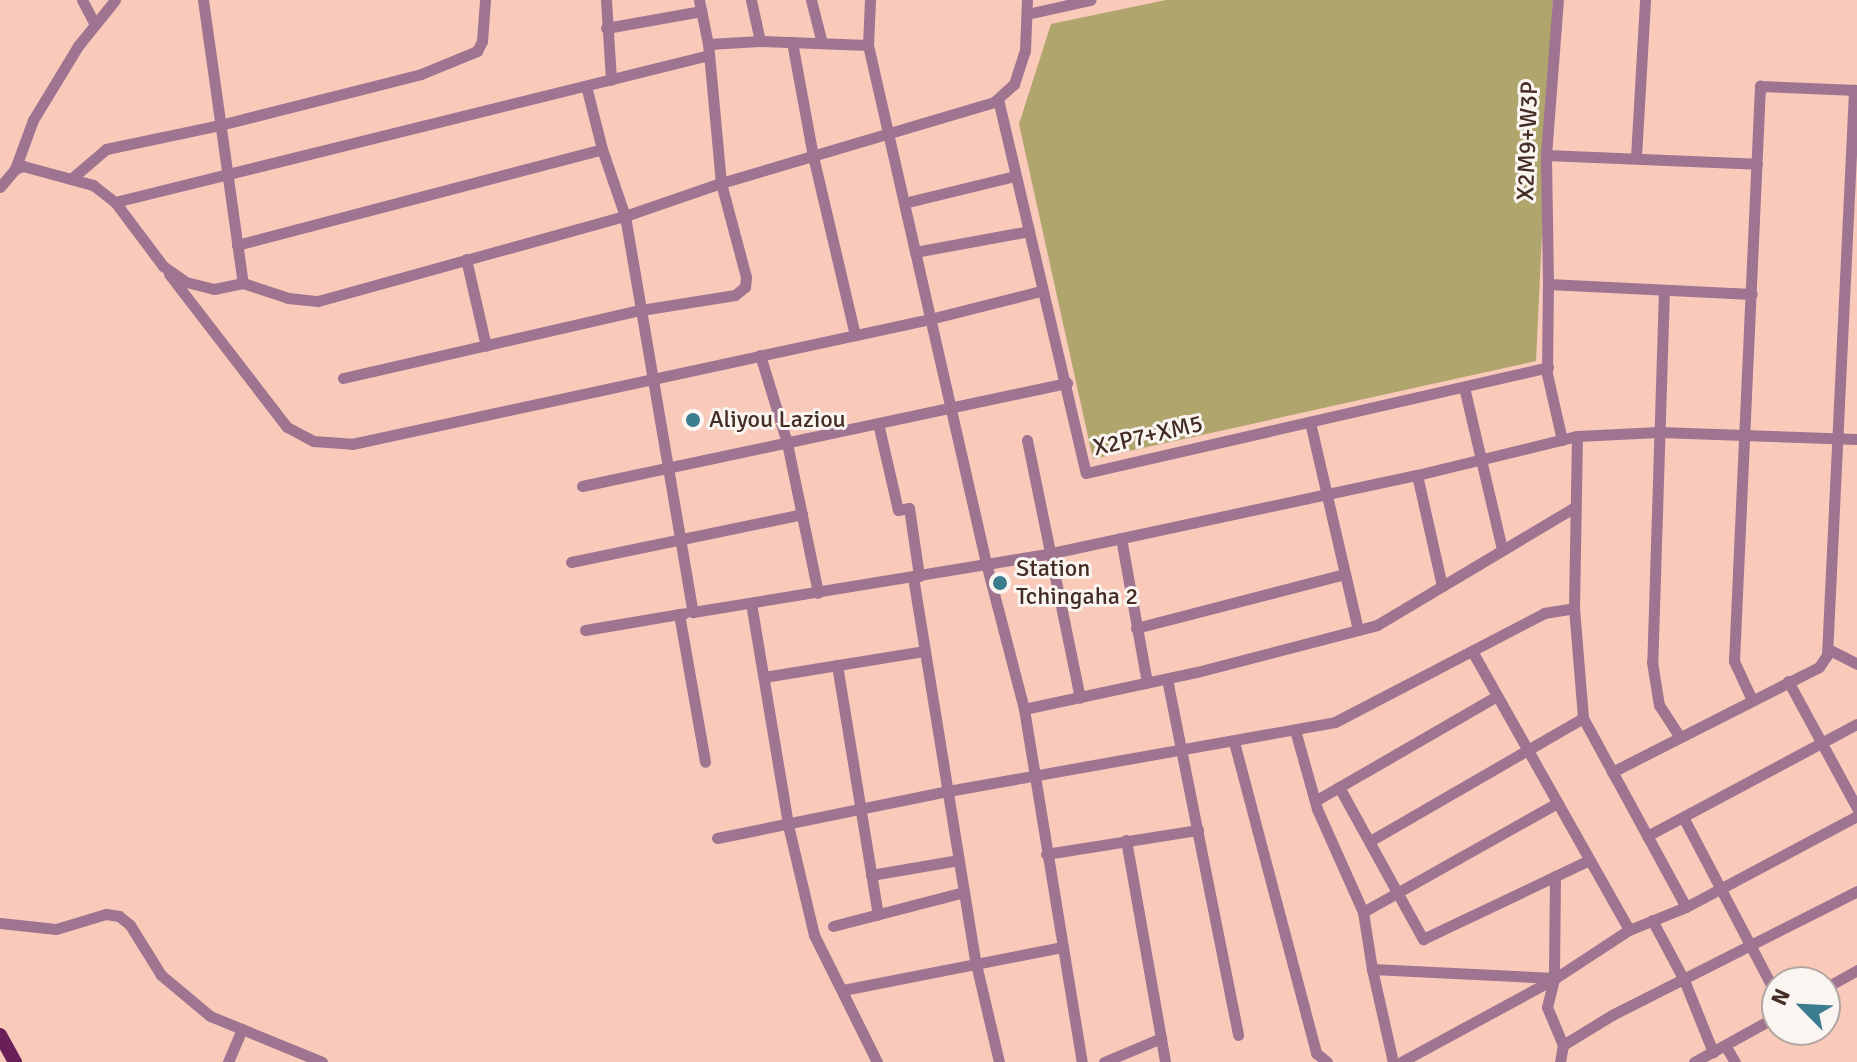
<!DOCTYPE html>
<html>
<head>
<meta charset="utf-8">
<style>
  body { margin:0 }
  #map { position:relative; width:1857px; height:1062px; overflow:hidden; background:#f9c9b9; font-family:Signika,sans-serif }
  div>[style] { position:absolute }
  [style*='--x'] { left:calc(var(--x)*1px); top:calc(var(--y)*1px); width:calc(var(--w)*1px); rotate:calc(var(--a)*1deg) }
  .green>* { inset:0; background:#afa56d }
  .minor>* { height:11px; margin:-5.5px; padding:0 5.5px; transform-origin:5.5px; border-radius:5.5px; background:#9f7491 }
  .major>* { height:14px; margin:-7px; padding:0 7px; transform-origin:7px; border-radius:7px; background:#6b1f58 }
  .dots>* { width:22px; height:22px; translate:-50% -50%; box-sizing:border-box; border:4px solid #fbf5f2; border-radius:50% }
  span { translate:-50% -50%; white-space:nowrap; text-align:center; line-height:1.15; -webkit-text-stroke:6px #fbf5f2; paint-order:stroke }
  .street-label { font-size:24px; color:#442d25 }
  .poi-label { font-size:24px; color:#442d25 }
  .left { translate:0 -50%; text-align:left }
  .north { position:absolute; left:1761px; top:966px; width:80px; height:80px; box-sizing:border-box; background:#fbf5f2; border:2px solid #b2a5a0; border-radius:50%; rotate:294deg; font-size:22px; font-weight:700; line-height:32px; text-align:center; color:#442d25 }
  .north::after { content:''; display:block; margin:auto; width:28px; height:36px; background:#3b7c8f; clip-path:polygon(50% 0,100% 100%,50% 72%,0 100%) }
</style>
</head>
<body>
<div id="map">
  <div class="green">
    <i style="clip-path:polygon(1166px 0,1553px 0,1536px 361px,1093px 459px,1019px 124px,1051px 24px)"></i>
  </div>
  <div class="minor">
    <i style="--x:82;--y:0;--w:26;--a:62"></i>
    <i style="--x:203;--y:0;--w:286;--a:82"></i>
    <i style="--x:606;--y:0;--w:80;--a:86.4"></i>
    <i style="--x:751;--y:0;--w:42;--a:77.6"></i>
    <i style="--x:811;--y:0;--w:44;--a:75.7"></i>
    <i style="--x:870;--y:0;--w:45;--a:92.5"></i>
    <i style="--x:868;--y:45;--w:531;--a:77.17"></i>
    <i style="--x:986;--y:563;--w:151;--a:75.4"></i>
    <i style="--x:1024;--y:709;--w:358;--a:80.7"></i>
    <i style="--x:1027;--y:14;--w:65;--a:-12.5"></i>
    <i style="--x:606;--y:28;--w:97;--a:-10.1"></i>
    <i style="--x:792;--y:42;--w:116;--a:79.6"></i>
    <i style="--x:813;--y:156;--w:184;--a:76.8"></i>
    <i style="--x:708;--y:44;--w:52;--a:-3.3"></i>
    <i style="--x:760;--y:41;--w:108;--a:2.1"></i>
    <i style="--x:586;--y:86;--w:65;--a:75.7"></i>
    <i style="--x:602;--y:149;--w:71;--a:71.1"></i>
    <i style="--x:625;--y:216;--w:402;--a:80.3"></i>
    <i style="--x:693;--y:612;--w:364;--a:-9.3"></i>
    <i style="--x:1052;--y:553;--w:373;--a:-12.1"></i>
    <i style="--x:1417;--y:475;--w:165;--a:-13.7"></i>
    <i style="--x:1577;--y:436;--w:82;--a:-2.8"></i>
    <i style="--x:1659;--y:432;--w:198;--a:2"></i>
    <i style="--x:998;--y:99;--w:384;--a:76.8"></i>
    <i style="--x:1086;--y:473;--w:474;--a:-12.9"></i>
    <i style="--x:1546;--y:155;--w:211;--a:2.4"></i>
    <i style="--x:1636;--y:157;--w:157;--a:-86.7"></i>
    <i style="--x:15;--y:169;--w:52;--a:-69.8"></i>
    <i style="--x:33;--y:120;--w:87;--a:-58.7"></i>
    <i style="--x:78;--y:46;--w:59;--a:-51.2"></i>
    <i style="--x:71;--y:179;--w:46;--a:-40.6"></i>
    <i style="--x:106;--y:149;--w:116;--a:-11.9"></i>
    <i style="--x:220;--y:125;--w:207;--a:-14.2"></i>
    <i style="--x:421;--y:74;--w:61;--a:-22.3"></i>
    <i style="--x:477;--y:51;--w:11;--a:-63"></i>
    <i style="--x:482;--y:41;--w:41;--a:-85.8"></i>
    <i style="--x:0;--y:187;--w:23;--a:-50"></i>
    <i style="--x:15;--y:169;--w:9;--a:-21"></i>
    <i style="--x:23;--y:166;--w:73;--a:15.2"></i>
    <i style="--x:93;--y:185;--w:28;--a:38"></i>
    <i style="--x:115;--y:202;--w:80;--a:53.1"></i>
    <i style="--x:163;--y:266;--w:28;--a:35"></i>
    <i style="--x:186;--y:282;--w:29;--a:14"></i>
    <i style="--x:214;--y:289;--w:30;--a:-12"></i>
    <i style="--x:243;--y:283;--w:47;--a:18.4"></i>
    <i style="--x:288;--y:298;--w:30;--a:6"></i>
    <i style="--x:318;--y:301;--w:319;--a:-15.5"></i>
    <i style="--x:625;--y:216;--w:102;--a:-19"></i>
    <i style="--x:721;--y:183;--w:285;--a:-16.5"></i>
    <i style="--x:994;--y:102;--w:27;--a:-42"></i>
    <i style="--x:1014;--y:84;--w:35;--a:-72"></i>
    <i style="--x:1025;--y:51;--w:51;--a:-87.8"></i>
    <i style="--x:115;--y:202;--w:612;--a:-13.9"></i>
    <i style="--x:904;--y:203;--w:114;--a:-13.7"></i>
    <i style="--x:237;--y:245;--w:377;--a:-14.7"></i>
    <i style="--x:915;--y:252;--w:116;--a:-10.4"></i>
    <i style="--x:466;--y:259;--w:89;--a:77.1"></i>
    <i style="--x:169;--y:274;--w:193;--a:52.4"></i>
    <i style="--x:287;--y:427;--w:30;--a:28"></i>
    <i style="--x:313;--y:441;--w:39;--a:4"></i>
    <i style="--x:352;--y:444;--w:591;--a:-12.2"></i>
    <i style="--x:930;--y:319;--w:114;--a:-14.2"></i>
    <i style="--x:1548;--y:284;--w:129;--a:-90.9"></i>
    <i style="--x:1546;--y:155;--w:155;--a:-85.6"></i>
    <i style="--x:1664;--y:290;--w:372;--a:91.8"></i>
    <i style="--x:1652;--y:662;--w:44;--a:80.8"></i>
    <i style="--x:1659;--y:705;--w:38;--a:57"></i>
    <i style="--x:760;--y:355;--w:92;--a:72.9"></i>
    <i style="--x:787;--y:443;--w:153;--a:78.3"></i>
    <i style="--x:343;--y:378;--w:306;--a:-12.9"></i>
    <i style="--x:641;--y:310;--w:95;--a:-9.1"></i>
    <i style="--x:735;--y:295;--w:13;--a:-39"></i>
    <i style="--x:745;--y:287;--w:10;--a:-84"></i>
    <i style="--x:746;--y:277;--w:97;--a:-104.9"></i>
    <i style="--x:721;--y:183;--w:140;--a:-95.3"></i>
    <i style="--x:708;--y:44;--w:45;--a:-101.6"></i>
    <i style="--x:1464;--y:387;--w:166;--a:76.8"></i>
    <i style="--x:1310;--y:422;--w:213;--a:77"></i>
    <i style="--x:878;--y:423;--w:89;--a:77.1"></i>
    <i style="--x:898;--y:510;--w:11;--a:-10"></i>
    <i style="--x:909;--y:508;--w:69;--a:81.6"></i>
    <i style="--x:1577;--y:436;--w:172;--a:91"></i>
    <i style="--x:1574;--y:608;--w:110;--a:85.3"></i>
    <i style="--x:1583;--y:718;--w:215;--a:61.4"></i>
    <i style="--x:1027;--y:440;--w:263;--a:78.4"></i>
    <i style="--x:1562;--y:440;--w:68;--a:-102.8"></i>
    <i style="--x:1547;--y:374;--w:90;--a:-89.4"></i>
    <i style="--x:1548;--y:284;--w:204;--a:2.8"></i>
    <i style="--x:1417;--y:475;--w:114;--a:77.3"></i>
    <i style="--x:582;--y:486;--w:496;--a:-12"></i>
    <i style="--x:1121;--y:538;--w:147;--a:79.8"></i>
    <i style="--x:571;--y:562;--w:236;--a:-11.7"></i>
    <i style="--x:913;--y:577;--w:392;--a:80.8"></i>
    <i style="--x:976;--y:964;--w:101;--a:76.8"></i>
    <i style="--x:751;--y:603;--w:225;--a:80.5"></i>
    <i style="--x:788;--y:825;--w:113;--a:76.7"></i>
    <i style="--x:814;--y:935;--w:142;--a:63.6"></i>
    <i style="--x:679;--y:614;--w:150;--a:80"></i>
    <i style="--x:1136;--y:628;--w:216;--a:-14.5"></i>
    <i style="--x:585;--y:630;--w:101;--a:-9.6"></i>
    <i style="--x:1828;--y:649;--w:33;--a:27"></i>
    <i style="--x:1472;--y:651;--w:320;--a:60.6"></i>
    <i style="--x:837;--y:665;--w:253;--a:80.7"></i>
    <i style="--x:764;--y:677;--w:163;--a:-9.2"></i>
    <i style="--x:1167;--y:679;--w:363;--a:78.7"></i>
    <i style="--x:1788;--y:681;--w:145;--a:61.5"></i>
    <i style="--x:1752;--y:700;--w:43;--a:-114.8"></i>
    <i style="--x:1734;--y:661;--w:576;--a:-87.41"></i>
    <i style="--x:1760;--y:86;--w:97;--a:2.4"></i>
    <i style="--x:1024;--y:709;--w:177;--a:-12.1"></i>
    <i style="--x:1197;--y:672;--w:186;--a:-14.6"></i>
    <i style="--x:1377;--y:625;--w:230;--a:-30.8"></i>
    <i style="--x:1295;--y:730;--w:82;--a:74.4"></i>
    <i style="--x:1317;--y:809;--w:113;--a:65.9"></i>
    <i style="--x:1363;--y:912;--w:58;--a:81"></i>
    <i style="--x:1372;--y:969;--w:95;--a:77.3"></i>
    <i style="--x:1234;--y:742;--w:322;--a:75.2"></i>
    <i style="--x:1316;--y:1053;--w:14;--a:39"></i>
    <i style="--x:1612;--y:772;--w:232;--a:-26.9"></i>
    <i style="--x:1819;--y:667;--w:14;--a:-56"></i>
    <i style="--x:1827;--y:655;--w:566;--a:-87.26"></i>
    <i style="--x:1339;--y:787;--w:174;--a:61.1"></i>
    <i style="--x:1423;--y:939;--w:184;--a:-25.4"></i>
    <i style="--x:1315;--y:801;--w:210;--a:-30"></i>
    <i style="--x:1683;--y:817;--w:202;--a:62.3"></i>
    <i style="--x:1647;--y:836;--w:238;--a:-28.1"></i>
    <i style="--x:717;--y:838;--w:236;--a:-11.5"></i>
    <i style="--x:948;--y:791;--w:393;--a:-10.1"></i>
    <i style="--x:1335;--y:722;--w:236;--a:-27.5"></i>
    <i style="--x:1544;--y:613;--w:30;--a:-9"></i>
    <i style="--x:1126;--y:840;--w:225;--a:80"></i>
    <i style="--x:1370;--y:841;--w:246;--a:-30"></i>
    <i style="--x:1046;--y:854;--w:154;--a:-9"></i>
    <i style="--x:871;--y:875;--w:89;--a:-9.7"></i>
    <i style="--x:1555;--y:876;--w:103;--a:90.6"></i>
    <i style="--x:1554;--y:979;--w:29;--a:104"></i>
    <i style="--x:1547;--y:1007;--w:41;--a:67.2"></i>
    <i style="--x:1563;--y:1045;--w:17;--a:100"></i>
    <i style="--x:1363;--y:912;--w:223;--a:-29.3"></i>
    <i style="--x:1652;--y:920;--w:68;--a:61.9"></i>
    <i style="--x:1684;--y:980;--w:78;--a:68.1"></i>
    <i style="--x:0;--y:923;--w:56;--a:6.1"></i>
    <i style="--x:56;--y:929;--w:52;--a:-16.7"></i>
    <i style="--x:106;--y:914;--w:13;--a:9"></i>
    <i style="--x:119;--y:916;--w:14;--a:39"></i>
    <i style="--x:130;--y:925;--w:59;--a:58.2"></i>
    <i style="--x:161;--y:975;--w:64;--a:39.9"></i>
    <i style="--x:210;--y:1016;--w:121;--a:22.3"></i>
    <i style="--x:833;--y:926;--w:135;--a:-14.5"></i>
    <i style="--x:1372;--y:969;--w:182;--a:2.8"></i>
    <i style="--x:1825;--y:988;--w:37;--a:-29"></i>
    <i style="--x:843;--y:990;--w:224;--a:-11.1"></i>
    <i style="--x:1563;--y:1045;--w:57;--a:-31.5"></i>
    <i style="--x:1612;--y:1015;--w:275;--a:-26.8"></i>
    <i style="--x:1725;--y:1045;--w:20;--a:60"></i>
    <i style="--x:228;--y:1062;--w:36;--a:-67"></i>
    <i style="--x:1104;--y:1062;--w:62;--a:-22.8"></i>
    <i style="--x:1401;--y:1062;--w:174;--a:-28.5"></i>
    <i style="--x:1554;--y:979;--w:90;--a:-33.2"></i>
    <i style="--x:1629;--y:930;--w:61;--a:-22"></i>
    <i style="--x:1686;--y:907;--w:194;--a:-28"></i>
    <i style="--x:1694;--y:1062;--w:95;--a:-29"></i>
  </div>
  <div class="major">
    <i style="--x:0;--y:1035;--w:31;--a:61"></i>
  </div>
  <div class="dots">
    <i style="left:693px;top:420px;background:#3b7c8f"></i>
    <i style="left:1000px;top:583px;background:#3b7c8f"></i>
  </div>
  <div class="street-label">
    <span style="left:1528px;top:141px;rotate:-88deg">X2M9+W3P</span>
    <span style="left:1148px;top:436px;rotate:-13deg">X2P7+XM5</span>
  </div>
  <div class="poi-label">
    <span class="left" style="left:709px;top:420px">Aliyou Laziou</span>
    <span class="left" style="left:1016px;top:583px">Station<br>Tchingaha 2</span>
  </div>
  <div class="north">N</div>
</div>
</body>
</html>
